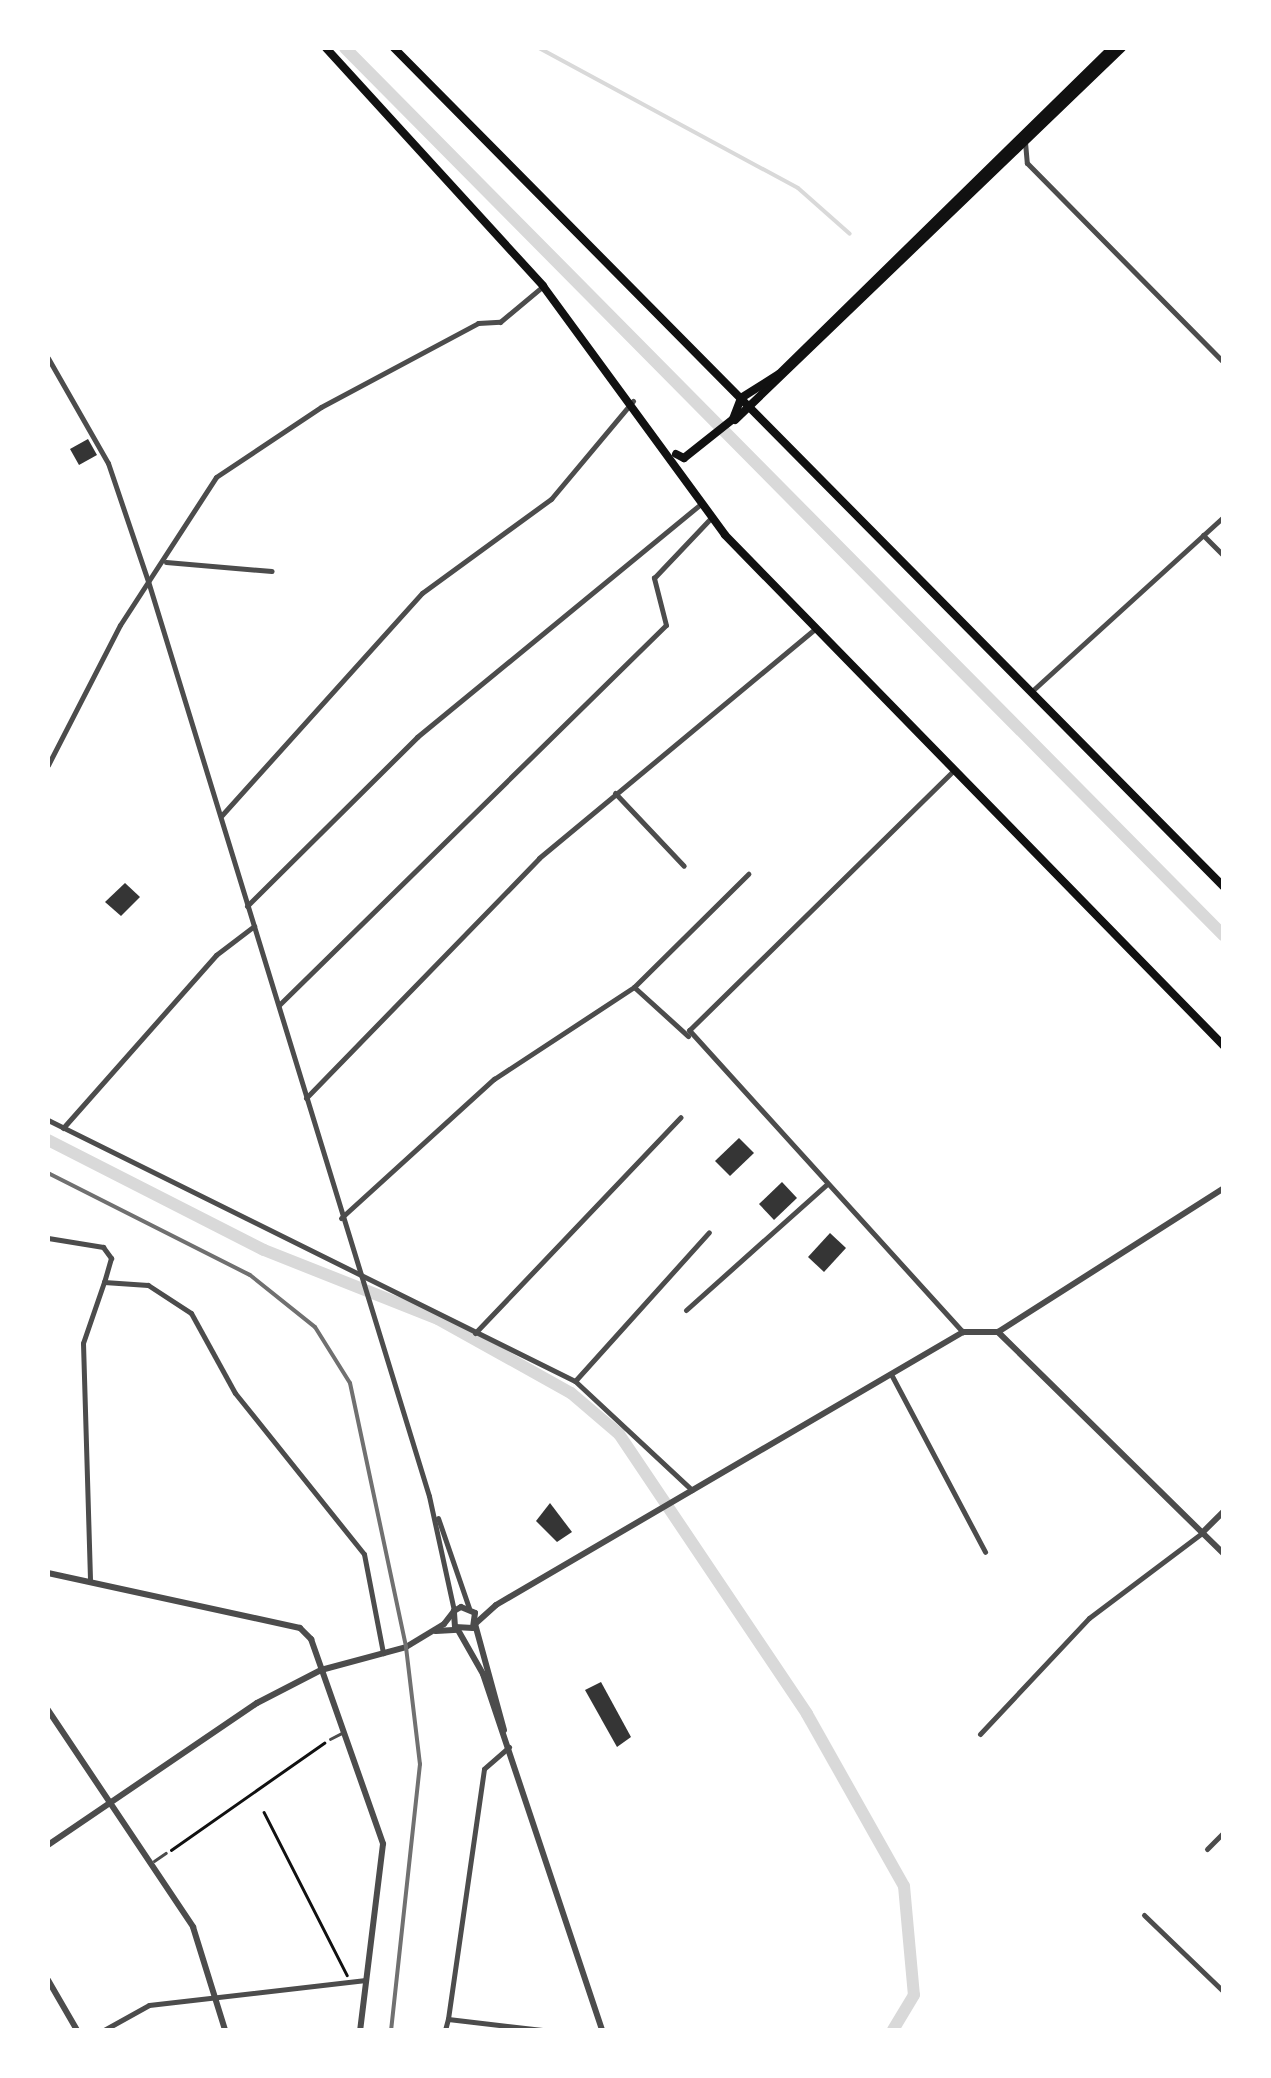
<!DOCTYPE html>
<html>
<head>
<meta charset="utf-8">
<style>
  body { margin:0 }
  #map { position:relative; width:1271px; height:2078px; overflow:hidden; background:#fff; font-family:"Public Sans",sans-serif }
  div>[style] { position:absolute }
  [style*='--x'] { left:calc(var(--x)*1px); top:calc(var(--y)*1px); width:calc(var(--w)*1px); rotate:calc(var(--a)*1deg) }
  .stream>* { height:4px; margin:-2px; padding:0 2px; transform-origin:2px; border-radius:2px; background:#d9d9d9 }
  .canal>* { height:12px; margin:-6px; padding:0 6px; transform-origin:6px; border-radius:6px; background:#d9d9d9 }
  .building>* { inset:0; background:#353535 }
  .path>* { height:2.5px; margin:-1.25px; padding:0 1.25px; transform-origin:1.25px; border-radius:1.25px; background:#111 }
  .service>* { height:2.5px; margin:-1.25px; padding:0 1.25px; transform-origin:1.25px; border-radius:1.25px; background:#4c4c4c }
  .minor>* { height:5px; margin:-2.5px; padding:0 2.5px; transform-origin:2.5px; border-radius:2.5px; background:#4c4c4c }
  .tertiary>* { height:6px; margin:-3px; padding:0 3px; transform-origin:3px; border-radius:3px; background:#4c4c4c }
  .secondary>* { height:8px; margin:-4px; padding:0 4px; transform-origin:4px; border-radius:4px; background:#111 }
  .rail>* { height:4px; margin:-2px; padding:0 2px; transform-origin:2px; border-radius:2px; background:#707070 }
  span { translate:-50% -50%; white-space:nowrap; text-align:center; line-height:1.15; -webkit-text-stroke:8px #fff; paint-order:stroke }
  .frame { position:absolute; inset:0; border:50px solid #fff; pointer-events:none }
</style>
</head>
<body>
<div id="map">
  <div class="stream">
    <i style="--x:539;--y:48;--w:294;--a:28.4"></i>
    <i style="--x:798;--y:188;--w:69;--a:41.5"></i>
  </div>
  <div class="canal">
    <i style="--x:345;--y:48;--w:1249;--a:45.29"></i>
    <i style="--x:48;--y:1140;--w:242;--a:27"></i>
    <i style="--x:264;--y:1250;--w:187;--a:21.6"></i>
    <i style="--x:438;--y:1319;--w:152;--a:29.1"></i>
    <i style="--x:571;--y:1393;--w:63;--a:40.5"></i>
    <i style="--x:619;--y:1434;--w:337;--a:56.1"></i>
    <i style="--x:807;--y:1714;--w:197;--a:60.6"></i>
    <i style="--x:904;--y:1886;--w:109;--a:84.8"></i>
    <i style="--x:914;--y:1995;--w:41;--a:121"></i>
  </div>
  <div class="building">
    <i style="clip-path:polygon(88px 439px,97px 455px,79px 465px,70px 449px)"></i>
    <i style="clip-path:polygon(125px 883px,140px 897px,121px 916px,105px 902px)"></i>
    <i style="clip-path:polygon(739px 1138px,754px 1153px,730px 1176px,715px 1161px)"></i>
    <i style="clip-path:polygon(782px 1182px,797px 1198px,774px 1220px,759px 1204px)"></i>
    <i style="clip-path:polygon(830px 1233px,846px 1248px,824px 1272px,808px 1257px)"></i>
    <i style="clip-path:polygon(550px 1503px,572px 1532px,557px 1542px,536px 1521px)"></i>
    <i style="clip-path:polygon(601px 1682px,631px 1737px,617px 1747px,585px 1690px)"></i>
  </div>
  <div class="path">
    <i style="--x:264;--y:1812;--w:183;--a:63"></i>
    <i style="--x:171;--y:1850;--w:187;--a:-35"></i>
  </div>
  <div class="service">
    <i style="--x:330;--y:1739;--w:13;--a:-27"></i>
    <i style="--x:154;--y:1861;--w:14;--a:-34"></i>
  </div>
  <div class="minor">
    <i style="--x:1025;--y:142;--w:21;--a:85"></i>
    <i style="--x:1027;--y:163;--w:281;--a:45.4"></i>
    <i style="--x:48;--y:358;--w:121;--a:60.3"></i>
    <i style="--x:108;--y:463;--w:125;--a:71.3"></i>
    <i style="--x:148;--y:581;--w:957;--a:72.93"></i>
    <i style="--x:429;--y:1496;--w:118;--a:77.7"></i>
    <i style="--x:1203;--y:535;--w:30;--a:45"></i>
    <i style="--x:166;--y:562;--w:106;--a:4.9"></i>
    <i style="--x:1032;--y:691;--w:260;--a:-42.3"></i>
    <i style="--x:48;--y:765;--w:157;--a:-62.8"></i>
    <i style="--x:120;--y:625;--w:176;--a:-57"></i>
    <i style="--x:216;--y:477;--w:126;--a:-33.7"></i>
    <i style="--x:321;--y:407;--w:178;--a:-28.1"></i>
    <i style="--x:478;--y:323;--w:22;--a:-3"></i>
    <i style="--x:500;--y:322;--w:56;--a:-39.9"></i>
    <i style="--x:954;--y:770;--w:371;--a:135.5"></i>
    <i style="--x:689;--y:1030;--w:408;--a:47.8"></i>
    <i style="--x:615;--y:793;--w:100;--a:46.6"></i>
    <i style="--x:222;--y:815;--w:299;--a:-48"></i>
    <i style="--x:422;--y:593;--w:160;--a:-36.1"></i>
    <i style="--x:551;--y:499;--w:128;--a:-50.1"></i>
    <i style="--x:247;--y:906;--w:240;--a:-44.8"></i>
    <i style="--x:417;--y:737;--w:365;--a:-39.4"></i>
    <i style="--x:634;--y:987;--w:73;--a:42.2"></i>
    <i style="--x:279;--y:1005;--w:542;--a:-44.48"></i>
    <i style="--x:666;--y:625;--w:49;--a:-104.3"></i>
    <i style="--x:654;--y:578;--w:83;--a:-46.5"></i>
    <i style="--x:306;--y:1098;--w:334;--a:-45.8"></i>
    <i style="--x:539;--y:858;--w:360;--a:-39.7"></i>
    <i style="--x:48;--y:1120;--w:588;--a:26.35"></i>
    <i style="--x:575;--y:1381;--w:160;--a:43"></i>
    <i style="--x:63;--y:1128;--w:231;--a:-48.5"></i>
    <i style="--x:216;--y:955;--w:48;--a:-37.3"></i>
    <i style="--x:341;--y:1218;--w:207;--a:-42.3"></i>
    <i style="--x:494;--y:1079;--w:168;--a:-33.3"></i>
    <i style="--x:634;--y:987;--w:161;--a:-44.7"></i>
    <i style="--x:48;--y:1238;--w:56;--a:9.3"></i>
    <i style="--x:103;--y:1247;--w:14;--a:54"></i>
    <i style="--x:111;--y:1258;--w:25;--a:106"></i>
    <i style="--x:686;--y:1310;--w:189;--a:-41.8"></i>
    <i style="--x:475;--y:1333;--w:298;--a:-46.4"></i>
    <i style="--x:892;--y:1376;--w:199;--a:62.1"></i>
    <i style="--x:575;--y:1381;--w:200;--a:-48"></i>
    <i style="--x:438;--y:1518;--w:95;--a:71"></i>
    <i style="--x:90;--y:1579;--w:236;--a:-91.7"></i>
    <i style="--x:83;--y:1343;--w:65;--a:-71"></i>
    <i style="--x:104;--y:1282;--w:44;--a:3.9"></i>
    <i style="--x:148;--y:1285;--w:51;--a:33.1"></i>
    <i style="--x:191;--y:1313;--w:91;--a:61.2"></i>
    <i style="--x:235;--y:1393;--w:206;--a:51.3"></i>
    <i style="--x:364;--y:1554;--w:101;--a:79.1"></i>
    <i style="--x:980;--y:1734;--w:159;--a:-46.8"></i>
    <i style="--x:1089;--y:1618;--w:141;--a:-37"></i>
    <i style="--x:509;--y:1747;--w:33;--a:139"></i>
    <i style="--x:484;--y:1769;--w:253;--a:98.2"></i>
    <i style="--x:448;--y:2019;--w:95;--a:6.7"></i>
    <i style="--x:1207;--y:1849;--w:24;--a:-45"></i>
    <i style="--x:1144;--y:1915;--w:111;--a:43.9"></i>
    <i style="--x:104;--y:2030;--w:51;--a:-29.1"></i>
    <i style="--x:149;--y:2005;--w:216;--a:-6.6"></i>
    <i style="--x:445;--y:2030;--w:11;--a:-75"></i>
  </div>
  <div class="tertiary">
    <i style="--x:998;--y:1332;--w:317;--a:44.5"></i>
    <i style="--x:1202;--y:1533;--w:31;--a:-45"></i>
    <i style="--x:48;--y:1573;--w:258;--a:12.3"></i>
    <i style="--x:300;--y:1628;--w:16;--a:45"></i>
    <i style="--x:311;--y:1639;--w:217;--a:70.6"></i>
    <i style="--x:383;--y:1844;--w:187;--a:97"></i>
    <i style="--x:436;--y:1631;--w:22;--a:-3"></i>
    <i style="--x:458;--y:1630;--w:51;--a:60.4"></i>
    <i style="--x:483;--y:1674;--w:375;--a:71.5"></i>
    <i style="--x:48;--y:1710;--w:261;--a:56.2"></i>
    <i style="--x:193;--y:1927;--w:108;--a:72.7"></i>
    <i style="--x:504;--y:1730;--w:110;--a:-105.3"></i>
    <i style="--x:475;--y:1624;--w:28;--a:-42"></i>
    <i style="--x:496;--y:1605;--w:541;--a:-30.31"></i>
    <i style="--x:963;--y:1332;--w:35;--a:0"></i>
    <i style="--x:998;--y:1332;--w:268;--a:-32.5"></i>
    <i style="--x:48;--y:1845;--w:253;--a:-34.2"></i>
    <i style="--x:257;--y:1703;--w:72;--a:-27.3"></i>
    <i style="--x:321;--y:1670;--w:88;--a:-15.1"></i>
    <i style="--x:406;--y:1647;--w:44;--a:-31.2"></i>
    <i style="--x:444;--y:1624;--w:16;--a:-52"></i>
    <i style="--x:454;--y:1611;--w:8;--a:-30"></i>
    <i style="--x:461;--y:1607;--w:15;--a:23"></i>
    <i style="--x:475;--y:1613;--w:15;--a:98"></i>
    <i style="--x:473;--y:1628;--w:18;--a:-177"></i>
    <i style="--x:455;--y:1627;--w:16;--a:-94"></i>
    <i style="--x:48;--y:1980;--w:58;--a:59.9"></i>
  </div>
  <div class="secondary">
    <i style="--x:326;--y:48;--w:322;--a:47.6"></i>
    <i style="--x:543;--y:286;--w:308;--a:53.8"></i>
    <i style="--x:725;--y:535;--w:714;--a:45.68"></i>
    <i style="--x:394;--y:48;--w:1180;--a:45.31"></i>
    <i style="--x:735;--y:420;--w:537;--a:-43.87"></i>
    <i style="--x:676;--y:454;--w:9;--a:27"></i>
    <i style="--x:684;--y:458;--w:63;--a:-38.5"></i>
    <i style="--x:733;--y:419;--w:22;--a:-69"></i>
    <i style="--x:741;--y:398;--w:45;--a:-32.3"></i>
    <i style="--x:779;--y:374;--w:466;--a:-44.4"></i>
  </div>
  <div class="rail">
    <i style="--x:48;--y:1173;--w:226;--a:26.8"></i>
    <i style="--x:250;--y:1275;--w:83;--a:38.7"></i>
    <i style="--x:315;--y:1327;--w:66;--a:58"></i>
    <i style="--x:350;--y:1383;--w:270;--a:78"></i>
    <i style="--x:406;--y:1647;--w:118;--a:83.2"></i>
    <i style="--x:420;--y:1764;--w:268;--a:96.2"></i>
  </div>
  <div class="frame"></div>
</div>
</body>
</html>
